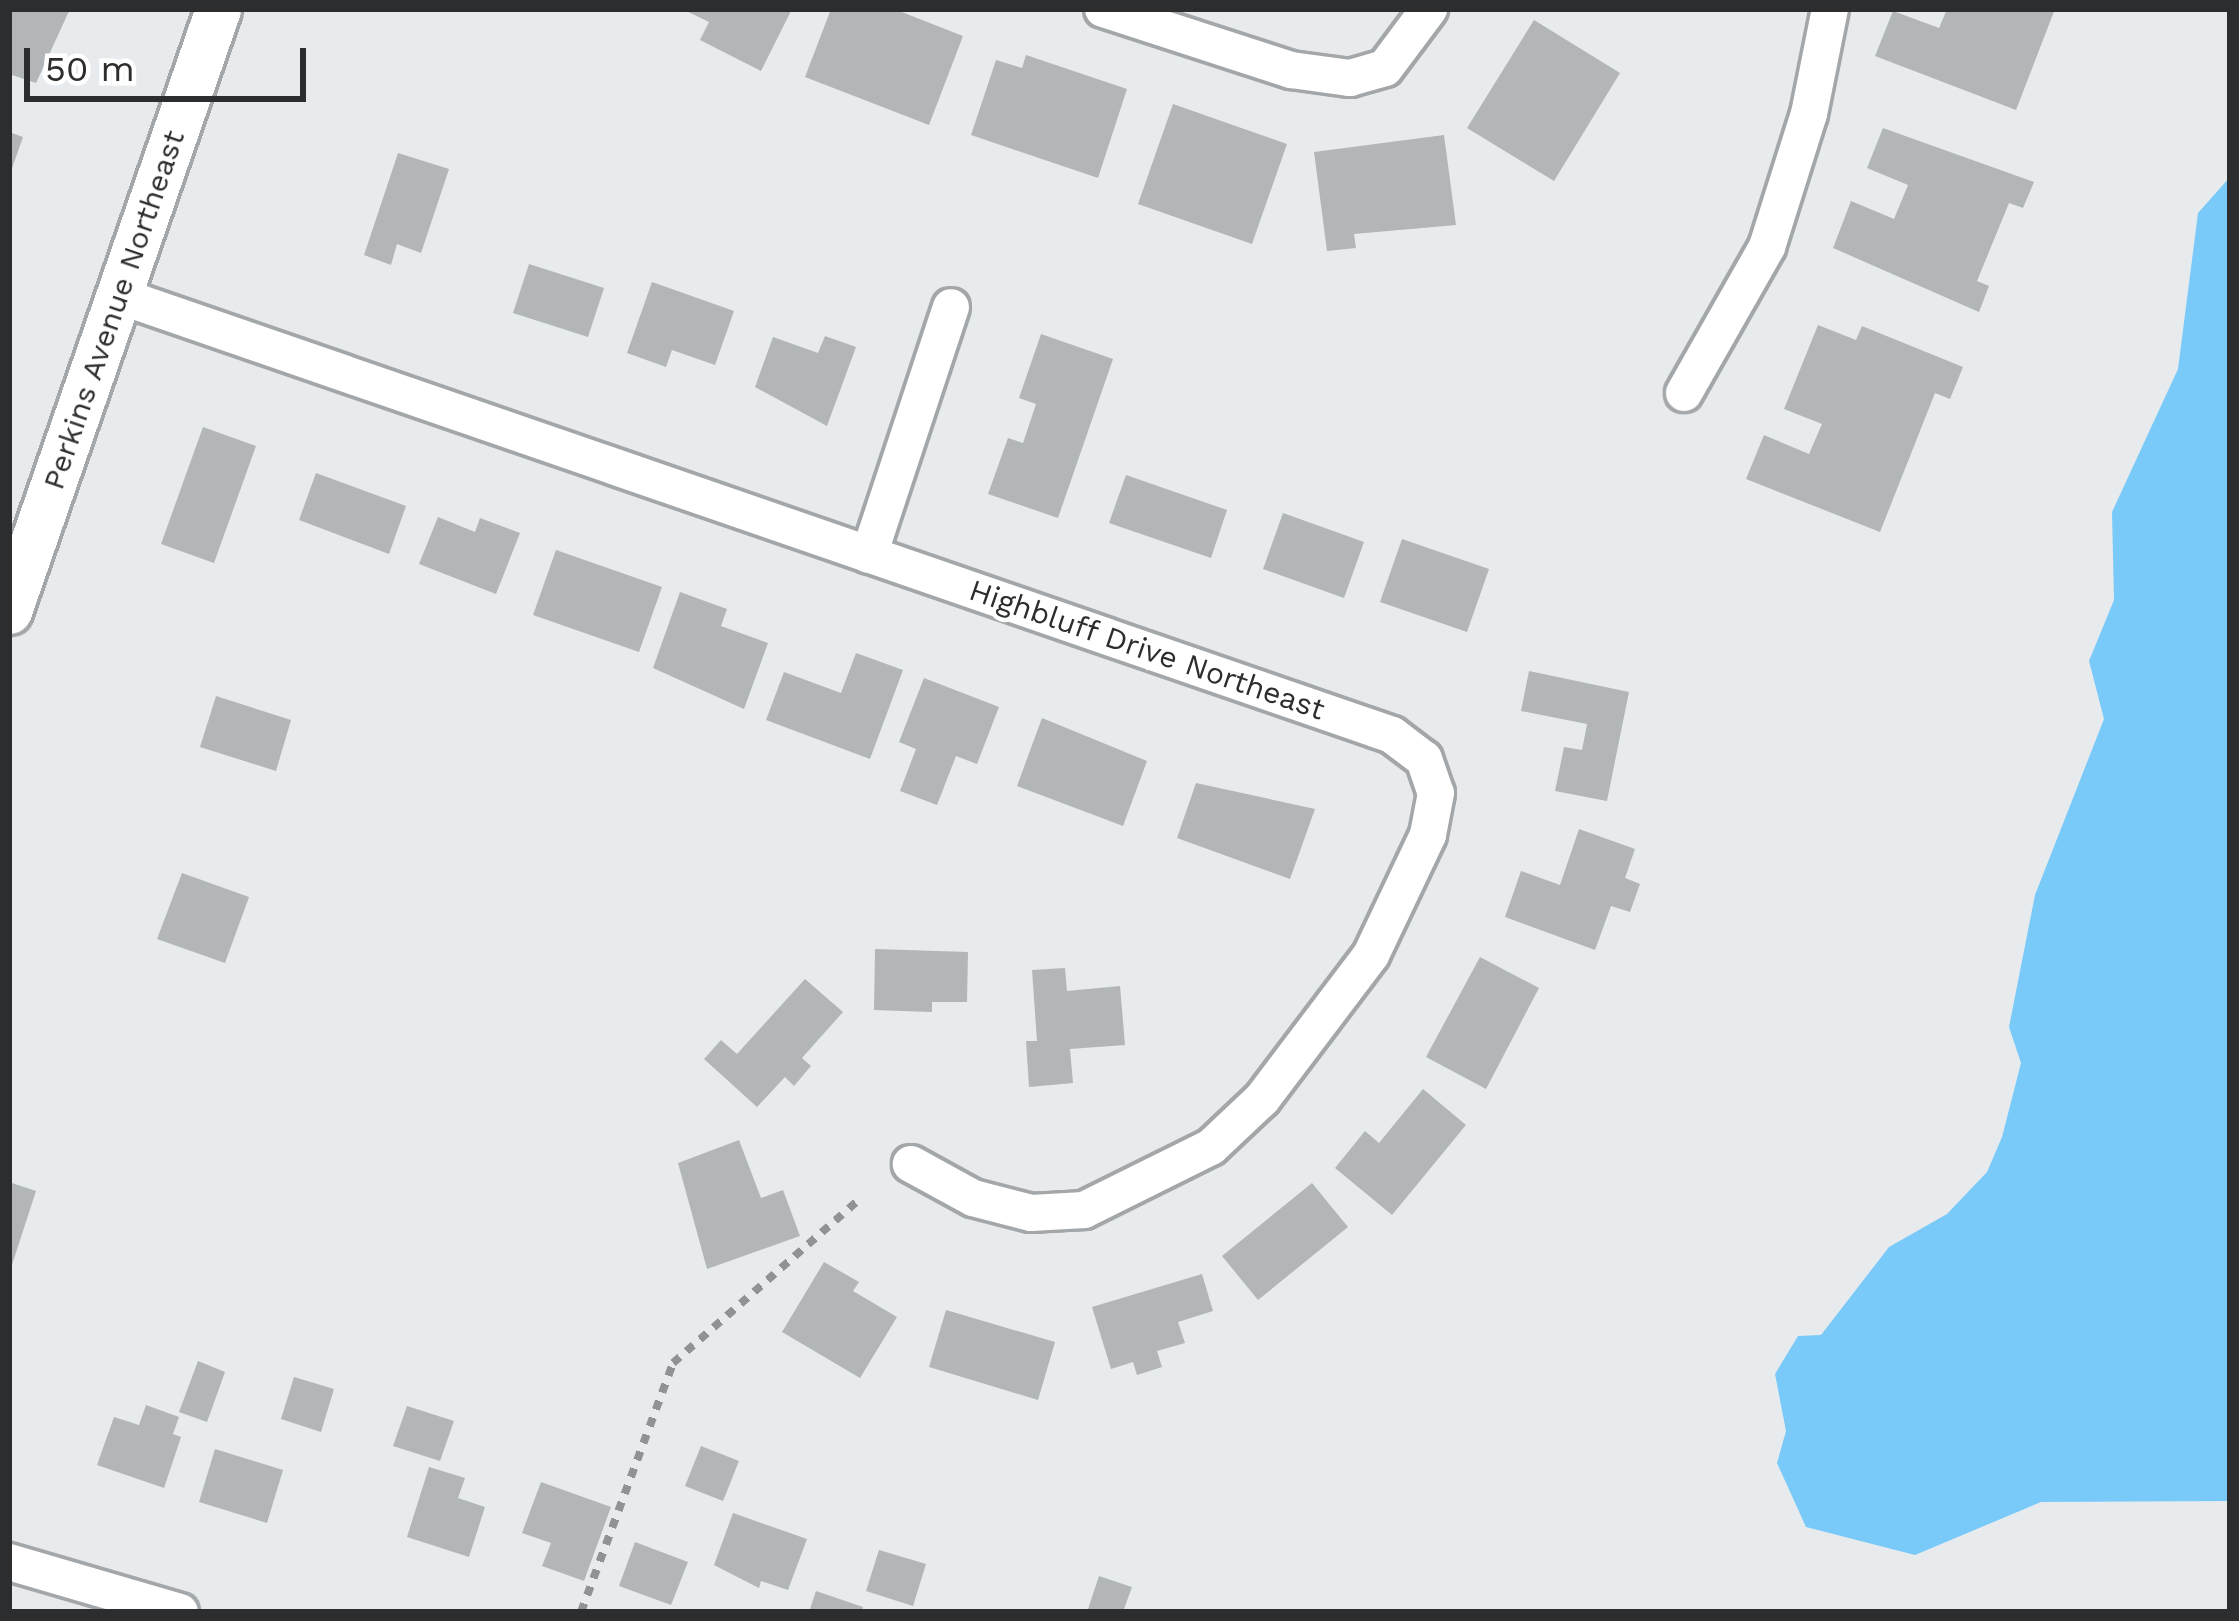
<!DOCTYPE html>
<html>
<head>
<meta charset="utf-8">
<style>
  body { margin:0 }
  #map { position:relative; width:2239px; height:1621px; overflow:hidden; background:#e7ebed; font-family:"Work Sans",sans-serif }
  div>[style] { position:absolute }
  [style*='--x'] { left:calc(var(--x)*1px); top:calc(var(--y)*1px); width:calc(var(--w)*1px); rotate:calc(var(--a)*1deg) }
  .water>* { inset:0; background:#79caf9 }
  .building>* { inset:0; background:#b2b6b8 }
  .path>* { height:8px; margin-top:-4px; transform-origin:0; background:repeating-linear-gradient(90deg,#909395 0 9px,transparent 0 18px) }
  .roads { filter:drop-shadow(3px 0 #a3a7a9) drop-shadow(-3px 0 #a3a7a9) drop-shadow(0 3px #a3a7a9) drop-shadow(0 -3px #a3a7a9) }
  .minor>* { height:36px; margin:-18px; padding:0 18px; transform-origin:18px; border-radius:18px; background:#fff }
  .tertiary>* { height:45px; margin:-22.5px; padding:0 22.5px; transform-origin:22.5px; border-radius:22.5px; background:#fff }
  span { translate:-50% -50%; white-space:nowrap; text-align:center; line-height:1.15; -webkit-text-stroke:9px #fff; paint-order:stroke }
  .street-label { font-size:30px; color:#2b2d2e }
  .frame { position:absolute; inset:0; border:12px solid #2b2d2e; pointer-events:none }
  .scale { position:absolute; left:24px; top:48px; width:282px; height:54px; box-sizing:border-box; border:6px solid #2b2d2e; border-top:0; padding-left:15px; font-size:36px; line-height:42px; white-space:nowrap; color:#2b2d2e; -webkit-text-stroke:9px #fff; paint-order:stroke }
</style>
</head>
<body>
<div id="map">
  <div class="water">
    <i style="clip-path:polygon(2230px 177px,2230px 1501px,2041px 1502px,1915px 1555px,1806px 1527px,1777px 1463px,1786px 1431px,1775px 1374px,1798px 1336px,1821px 1335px,1889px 1247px,1947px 1214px,1987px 1172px,2002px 1137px,2021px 1063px,2009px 1027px,2035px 895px,2104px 719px,2089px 661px,2114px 600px,2112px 512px,2178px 369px,2198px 213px)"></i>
  </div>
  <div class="building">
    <i style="clip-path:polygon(9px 9px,70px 9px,36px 83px,9px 74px)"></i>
    <i style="clip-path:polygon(682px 9px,792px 9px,761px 71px,700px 40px,709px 22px)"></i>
    <i style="clip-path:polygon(831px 9px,894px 9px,963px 36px,929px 125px,805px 77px)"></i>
    <i style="clip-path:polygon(1947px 9px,2055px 9px,2016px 110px,1875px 56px,1893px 11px,1939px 28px)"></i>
    <i style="clip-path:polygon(1534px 20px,1620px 73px,1554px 181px,1467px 128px)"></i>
    <i style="clip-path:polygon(1026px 55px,1127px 89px,1098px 178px,971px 135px,996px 60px,1022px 68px)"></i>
    <i style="clip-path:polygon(1173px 104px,1287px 144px,1252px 244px,1138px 204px)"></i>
    <i style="clip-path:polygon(1883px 128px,2034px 182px,2023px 208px,2009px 203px,1977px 281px,1989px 286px,1979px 312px,1833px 248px,1851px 201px,1894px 219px,1908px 185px,1867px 168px)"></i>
    <i style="clip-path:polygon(9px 132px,23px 137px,10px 174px,9px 174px)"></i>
    <i style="clip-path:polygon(1444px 135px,1456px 225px,1354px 234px,1356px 248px,1327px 251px,1314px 152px)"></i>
    <i style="clip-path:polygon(398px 153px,449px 169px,421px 253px,397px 244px,391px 265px,364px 255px)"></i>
    <i style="clip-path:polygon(529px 264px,604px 288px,588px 337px,513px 313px)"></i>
    <i style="clip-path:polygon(652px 282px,734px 311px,715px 365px,672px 350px,666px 367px,627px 353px)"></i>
    <i style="clip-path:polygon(1818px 325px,1856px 340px,1862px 326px,1963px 367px,1950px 399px,1935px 393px,1880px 532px,1746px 479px,1764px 435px,1809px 454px,1822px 424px,1784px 409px)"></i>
    <i style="clip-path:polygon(1041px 334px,1113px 359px,1058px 518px,988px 494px,1008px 438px,1023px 443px,1036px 404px,1019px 398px)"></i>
    <i style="clip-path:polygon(825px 336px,856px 347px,827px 426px,755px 387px,773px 337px,818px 353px)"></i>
    <i style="clip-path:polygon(203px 427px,256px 446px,214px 563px,161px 544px)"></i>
    <i style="clip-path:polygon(316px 473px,406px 506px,389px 554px,299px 520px)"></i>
    <i style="clip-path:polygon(1126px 475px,1227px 510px,1211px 558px,1109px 523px)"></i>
    <i style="clip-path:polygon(1283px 513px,1364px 542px,1344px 598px,1263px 569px)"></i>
    <i style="clip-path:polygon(438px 517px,475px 532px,480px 518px,520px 533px,496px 594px,419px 564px)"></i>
    <i style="clip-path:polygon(1402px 539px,1489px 569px,1467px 632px,1380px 602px)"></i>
    <i style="clip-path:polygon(556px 550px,662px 587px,639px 652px,533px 615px)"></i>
    <i style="clip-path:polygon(680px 592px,727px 609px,721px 626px,768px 643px,744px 709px,653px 668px)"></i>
    <i style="clip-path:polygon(856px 653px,903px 670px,870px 759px,766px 720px,784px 672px,841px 693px)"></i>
    <i style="clip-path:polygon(1529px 671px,1629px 692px,1607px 801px,1555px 791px,1564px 747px,1582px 750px,1587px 724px,1521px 711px)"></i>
    <i style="clip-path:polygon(924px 678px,999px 707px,977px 764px,956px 756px,937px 805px,900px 791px,916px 749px,899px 742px)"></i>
    <i style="clip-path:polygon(216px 696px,291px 720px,276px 771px,200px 747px)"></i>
    <i style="clip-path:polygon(1042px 718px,1147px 761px,1123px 826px,1017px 786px)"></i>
    <i style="clip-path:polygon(1196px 783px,1315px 809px,1290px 879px,1177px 838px)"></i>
    <i style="clip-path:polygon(1579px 829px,1635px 849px,1625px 878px,1640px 884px,1630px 912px,1611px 906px,1595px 950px,1505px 917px,1521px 871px,1560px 885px)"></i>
    <i style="clip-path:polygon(182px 873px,249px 897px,225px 963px,157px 939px)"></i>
    <i style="clip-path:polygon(875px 949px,968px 952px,967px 1002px,932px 1002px,932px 1012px,874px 1010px)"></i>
    <i style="clip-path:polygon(1480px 957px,1539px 988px,1486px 1089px,1426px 1057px)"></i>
    <i style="clip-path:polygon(1065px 968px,1067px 991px,1120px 986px,1125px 1045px,1070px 1049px,1073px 1083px,1029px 1087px,1026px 1041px,1037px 1041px,1032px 970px)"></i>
    <i style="clip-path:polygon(805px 979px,843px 1012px,802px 1058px,811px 1066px,794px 1086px,785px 1077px,757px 1107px,704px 1059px,721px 1040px,737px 1054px)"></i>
    <i style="clip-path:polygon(1423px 1089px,1466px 1125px,1392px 1215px,1335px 1168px,1365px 1131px,1379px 1143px)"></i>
    <i style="clip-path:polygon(739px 1140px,761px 1198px,783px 1190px,800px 1236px,707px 1269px,678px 1163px)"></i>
    <i style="clip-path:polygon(9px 1182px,36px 1191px,10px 1271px,9px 1271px)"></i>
    <i style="clip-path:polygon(1312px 1183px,1348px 1227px,1258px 1300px,1222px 1256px)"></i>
    <i style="clip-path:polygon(824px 1262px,859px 1282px,853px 1291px,897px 1317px,860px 1378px,782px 1332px)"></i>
    <i style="clip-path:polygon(1202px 1274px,1213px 1311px,1178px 1322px,1185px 1343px,1157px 1351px,1162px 1367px,1137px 1375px,1133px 1362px,1111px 1369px,1092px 1307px)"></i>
    <i style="clip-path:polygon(946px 1310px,1055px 1342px,1038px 1400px,929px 1367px)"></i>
    <i style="clip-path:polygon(198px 1361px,225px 1372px,207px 1422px,179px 1412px)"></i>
    <i style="clip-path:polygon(294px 1377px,334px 1389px,321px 1432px,281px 1419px)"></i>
    <i style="clip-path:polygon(146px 1405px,179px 1417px,173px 1434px,181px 1437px,164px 1488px,97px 1465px,114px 1417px,139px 1425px)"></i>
    <i style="clip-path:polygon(407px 1406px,454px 1421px,440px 1461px,393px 1446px)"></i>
    <i style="clip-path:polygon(701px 1446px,739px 1461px,723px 1501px,685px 1486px)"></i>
    <i style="clip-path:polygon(215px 1449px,283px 1470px,267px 1523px,199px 1502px)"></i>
    <i style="clip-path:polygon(429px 1467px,465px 1478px,458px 1498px,485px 1507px,469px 1557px,407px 1537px)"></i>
    <i style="clip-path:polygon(541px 1482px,611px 1507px,584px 1581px,542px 1566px,551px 1543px,522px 1533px)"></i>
    <i style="clip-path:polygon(733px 1513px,807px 1539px,788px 1590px,761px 1581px,759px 1588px,714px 1565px)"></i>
    <i style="clip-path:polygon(635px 1542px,688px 1562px,671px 1605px,619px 1586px)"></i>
    <i style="clip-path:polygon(879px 1550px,926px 1564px,913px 1606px,866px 1591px)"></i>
    <i style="clip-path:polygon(1099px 1576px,1132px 1587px,1123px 1612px,1087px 1612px)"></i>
    <i style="clip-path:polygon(816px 1591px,863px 1607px,861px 1612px,809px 1612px)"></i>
  </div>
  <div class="path">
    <i style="--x:581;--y:1612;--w:265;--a:-69.7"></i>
    <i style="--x:673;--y:1363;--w:244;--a:-41.3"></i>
  </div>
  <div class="roads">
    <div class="minor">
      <i style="--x:1103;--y:9;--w:198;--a:18"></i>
      <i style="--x:1291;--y:70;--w:60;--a:7.7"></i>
      <i style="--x:1350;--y:78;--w:36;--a:-16"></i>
      <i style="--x:1385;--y:68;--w:74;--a:-53.3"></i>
      <i style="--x:120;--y:296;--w:1346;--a:19.04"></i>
      <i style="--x:1392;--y:735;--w:40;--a:37"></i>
      <i style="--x:1424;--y:759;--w:36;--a:71"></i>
      <i style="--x:1436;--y:793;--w:43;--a:100.8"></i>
      <i style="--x:1428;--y:835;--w:133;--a:115.4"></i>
      <i style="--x:1371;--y:955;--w:181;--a:127.1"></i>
      <i style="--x:1262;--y:1099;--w:70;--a:136.7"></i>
      <i style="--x:1211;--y:1147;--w:142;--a:153.6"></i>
      <i style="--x:1084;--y:1210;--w:53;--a:176.8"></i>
      <i style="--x:1031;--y:1213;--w:60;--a:-165.5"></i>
      <i style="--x:973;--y:1198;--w:71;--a:-151.3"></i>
      <i style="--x:1684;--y:393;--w:168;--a:-60.4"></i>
      <i style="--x:1767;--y:247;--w:139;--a:-72.5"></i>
      <i style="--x:1809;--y:114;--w:107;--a:-78.7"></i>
      <i style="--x:869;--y:555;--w:261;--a:-71.7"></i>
      <i style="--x:9;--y:1562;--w:178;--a:16.3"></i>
    </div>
    <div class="tertiary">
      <i style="--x:9;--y:611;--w:637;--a:-70.85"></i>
    </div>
  </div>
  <div class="street-label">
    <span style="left:114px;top:310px;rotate:-71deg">Perkins Avenue Northeast</span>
    <span style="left:1147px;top:650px;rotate:19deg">Highbluff Drive Northeast</span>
  </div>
  <div class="frame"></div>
  <div class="scale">50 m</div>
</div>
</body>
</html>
